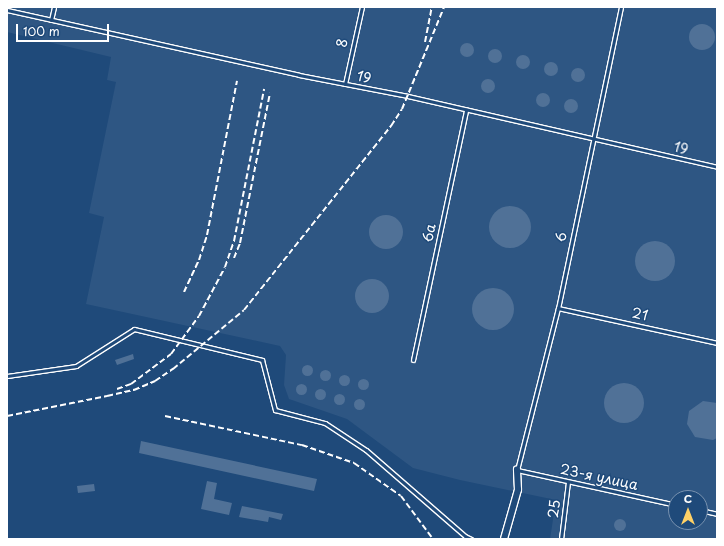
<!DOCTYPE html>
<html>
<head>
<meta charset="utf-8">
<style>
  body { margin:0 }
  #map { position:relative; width:724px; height:546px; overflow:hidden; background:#1f4a7a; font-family:"Playpen Sans",sans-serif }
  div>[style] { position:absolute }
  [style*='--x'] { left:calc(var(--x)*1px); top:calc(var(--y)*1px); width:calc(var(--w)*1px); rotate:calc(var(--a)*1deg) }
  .built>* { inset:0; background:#2e5683 }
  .building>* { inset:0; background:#507197 }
  .round { border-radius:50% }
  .roads { filter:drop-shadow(1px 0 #fff) drop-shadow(-1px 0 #fff) drop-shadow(0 1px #fff) drop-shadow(0 -1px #fff) }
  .service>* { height:3px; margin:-1.5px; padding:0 1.5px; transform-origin:1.5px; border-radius:1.5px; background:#1f4a7a }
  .minor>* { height:5.5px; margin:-2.75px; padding:0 2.75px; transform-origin:2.75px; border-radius:2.75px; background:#1f4a7a }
  .rail>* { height:2px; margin-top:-1px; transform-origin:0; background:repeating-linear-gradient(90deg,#fff 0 6px,transparent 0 9px) }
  span { translate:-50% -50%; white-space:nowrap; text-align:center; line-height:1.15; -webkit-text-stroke:3px #1f4a7a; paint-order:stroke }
  .street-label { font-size:14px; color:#fff }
  .frame { position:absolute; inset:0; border:8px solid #fff; pointer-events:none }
  .north { position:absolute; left:668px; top:490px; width:40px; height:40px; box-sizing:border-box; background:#1f4a7a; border:1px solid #7992af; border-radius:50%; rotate:0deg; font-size:11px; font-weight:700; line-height:16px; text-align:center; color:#fff }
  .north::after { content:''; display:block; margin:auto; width:14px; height:18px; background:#ffd166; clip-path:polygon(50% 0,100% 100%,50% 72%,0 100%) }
  .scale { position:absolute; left:16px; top:24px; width:93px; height:18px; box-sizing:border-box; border:2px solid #fff; border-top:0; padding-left:5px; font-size:12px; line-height:14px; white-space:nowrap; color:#fff; -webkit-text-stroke:3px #1f4a7a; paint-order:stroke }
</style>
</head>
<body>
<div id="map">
  <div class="built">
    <i style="clip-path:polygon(evenodd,7px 7px,717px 7px,717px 539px,550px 539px,556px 500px,460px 480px,413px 468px,347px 419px,289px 399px,284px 385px,286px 355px,280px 346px,86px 304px,104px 217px,89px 213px,116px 82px,107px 80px,111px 57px,7px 32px,7px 7px,676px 498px,700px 498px,700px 522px,676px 522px,676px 498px)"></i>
  </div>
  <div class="building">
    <i class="round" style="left:689px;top:24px;width:26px;height:26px"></i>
    <i class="round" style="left:460px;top:43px;width:14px;height:14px"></i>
    <i class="round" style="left:488px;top:49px;width:14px;height:14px"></i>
    <i class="round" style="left:516px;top:55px;width:14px;height:14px"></i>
    <i class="round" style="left:544px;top:62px;width:14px;height:14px"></i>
    <i class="round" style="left:571px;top:68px;width:14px;height:14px"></i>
    <i class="round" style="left:481px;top:79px;width:14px;height:14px"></i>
    <i class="round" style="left:536px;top:93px;width:14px;height:14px"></i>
    <i class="round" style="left:564px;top:99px;width:14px;height:14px"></i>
    <i class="round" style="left:489px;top:206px;width:42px;height:42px"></i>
    <i class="round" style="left:369px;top:215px;width:34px;height:34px"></i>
    <i class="round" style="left:635px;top:241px;width:40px;height:40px"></i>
    <i class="round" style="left:355px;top:279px;width:34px;height:34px"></i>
    <i class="round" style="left:472px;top:288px;width:42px;height:42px"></i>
    <i style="clip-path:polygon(133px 354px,134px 359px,117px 365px,115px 360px)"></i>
    <i class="round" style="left:301.5px;top:364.5px;width:11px;height:11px"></i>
    <i class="round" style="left:319.5px;top:369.5px;width:11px;height:11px"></i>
    <i class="round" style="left:338.5px;top:374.5px;width:11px;height:11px"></i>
    <i class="round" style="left:357.5px;top:378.5px;width:11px;height:11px"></i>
    <i class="round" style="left:604px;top:383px;width:40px;height:40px"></i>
    <i class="round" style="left:295.5px;top:383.5px;width:11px;height:11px"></i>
    <i class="round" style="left:314.5px;top:388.5px;width:11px;height:11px"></i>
    <i class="round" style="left:333.5px;top:393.5px;width:11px;height:11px"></i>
    <i class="round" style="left:353.5px;top:398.5px;width:11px;height:11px"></i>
    <i style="clip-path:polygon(703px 401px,717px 403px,717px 438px,713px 440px,695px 437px,687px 424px,689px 411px)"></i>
    <i style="clip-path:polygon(141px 441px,317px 479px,314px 491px,139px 453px)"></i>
    <i style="clip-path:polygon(207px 481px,217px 483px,214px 499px,232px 503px,229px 515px,201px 509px)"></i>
    <i style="clip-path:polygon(94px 484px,95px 491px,78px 493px,77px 486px)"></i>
    <i style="clip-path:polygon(242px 506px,283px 514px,281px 520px,269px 517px,268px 522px,239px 517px)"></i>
    <i class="round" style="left:614px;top:519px;width:12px;height:12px"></i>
  </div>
  <div class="roads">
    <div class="service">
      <i style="--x:621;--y:7;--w:308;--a:101.8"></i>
      <i style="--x:558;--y:308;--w:167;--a:104.2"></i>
      <i style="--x:517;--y:470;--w:163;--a:12.4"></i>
      <i style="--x:7;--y:10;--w:299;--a:12.5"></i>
      <i style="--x:299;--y:75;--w:111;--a:10.9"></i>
      <i style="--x:408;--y:96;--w:317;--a:12.9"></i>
      <i style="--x:51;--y:20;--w:13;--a:-77"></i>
      <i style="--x:345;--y:84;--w:79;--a:-77.6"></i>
      <i style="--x:558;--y:308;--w:163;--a:12.4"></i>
      <i style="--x:413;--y:360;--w:256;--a:-78"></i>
      <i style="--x:7;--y:376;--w:70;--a:-8.2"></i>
      <i style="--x:76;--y:366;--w:69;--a:-32.5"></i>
      <i style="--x:134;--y:329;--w:132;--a:13.6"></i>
      <i style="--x:262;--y:360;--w:52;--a:75.4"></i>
      <i style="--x:275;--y:410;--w:52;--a:14.6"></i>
      <i style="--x:325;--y:423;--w:49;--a:33.4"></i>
      <i style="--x:366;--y:450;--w:131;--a:41"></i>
      <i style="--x:465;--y:536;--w:7;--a:27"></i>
      <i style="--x:700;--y:510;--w:17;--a:13"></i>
      <i style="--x:561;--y:539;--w:57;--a:-83"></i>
    </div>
    <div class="minor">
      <i style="--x:504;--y:539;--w:51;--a:-74.1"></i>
      <i style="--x:518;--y:490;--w:20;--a:-93"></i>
    </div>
  </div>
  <div class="rail">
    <i style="--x:425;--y:42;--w:36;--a:-79"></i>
    <i style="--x:234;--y:258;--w:16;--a:-68"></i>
    <i style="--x:240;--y:243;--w:153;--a:-78.7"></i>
    <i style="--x:184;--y:292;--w:35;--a:-65"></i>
    <i style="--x:199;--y:260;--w:26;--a:-72"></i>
    <i style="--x:207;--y:235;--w:157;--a:-79"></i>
    <i style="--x:117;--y:389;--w:15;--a:-20"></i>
    <i style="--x:131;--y:384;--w:50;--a:-36.9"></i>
    <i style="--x:171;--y:354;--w:47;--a:-53.6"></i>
    <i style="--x:199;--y:316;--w:55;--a:-62"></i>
    <i style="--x:225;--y:267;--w:28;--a:-71"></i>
    <i style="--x:234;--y:241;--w:155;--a:-78.8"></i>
    <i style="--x:7;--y:416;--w:102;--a:-11.3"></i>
    <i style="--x:107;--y:396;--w:28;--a:-13"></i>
    <i style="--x:134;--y:390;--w:23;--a:-23"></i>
    <i style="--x:155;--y:381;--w:22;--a:-34"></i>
    <i style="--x:173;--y:369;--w:92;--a:-39.7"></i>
    <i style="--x:244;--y:310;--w:236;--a:-51.4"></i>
    <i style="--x:391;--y:126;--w:20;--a:-57"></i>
    <i style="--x:402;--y:109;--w:110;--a:-67.6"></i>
    <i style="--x:165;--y:416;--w:140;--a:12"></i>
    <i style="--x:302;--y:445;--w:55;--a:19.1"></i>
    <i style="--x:354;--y:463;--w:57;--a:35.1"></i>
    <i style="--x:401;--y:496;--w:54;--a:53.3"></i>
  </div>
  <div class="street-label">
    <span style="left:342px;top:43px;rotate:-78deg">8</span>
    <span style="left:364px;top:77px;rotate:12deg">19</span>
    <span style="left:681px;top:148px;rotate:13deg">19</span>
    <span style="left:429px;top:233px;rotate:-78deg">6a</span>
    <span style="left:561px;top:237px;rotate:-79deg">6</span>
    <span style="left:640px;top:314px;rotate:12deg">21</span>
    <span style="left:599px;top:477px;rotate:12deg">23-я улица</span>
    <span style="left:554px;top:509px;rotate:-83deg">25</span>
  </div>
  <div class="frame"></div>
  <div class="north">С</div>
  <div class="scale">100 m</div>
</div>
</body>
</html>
